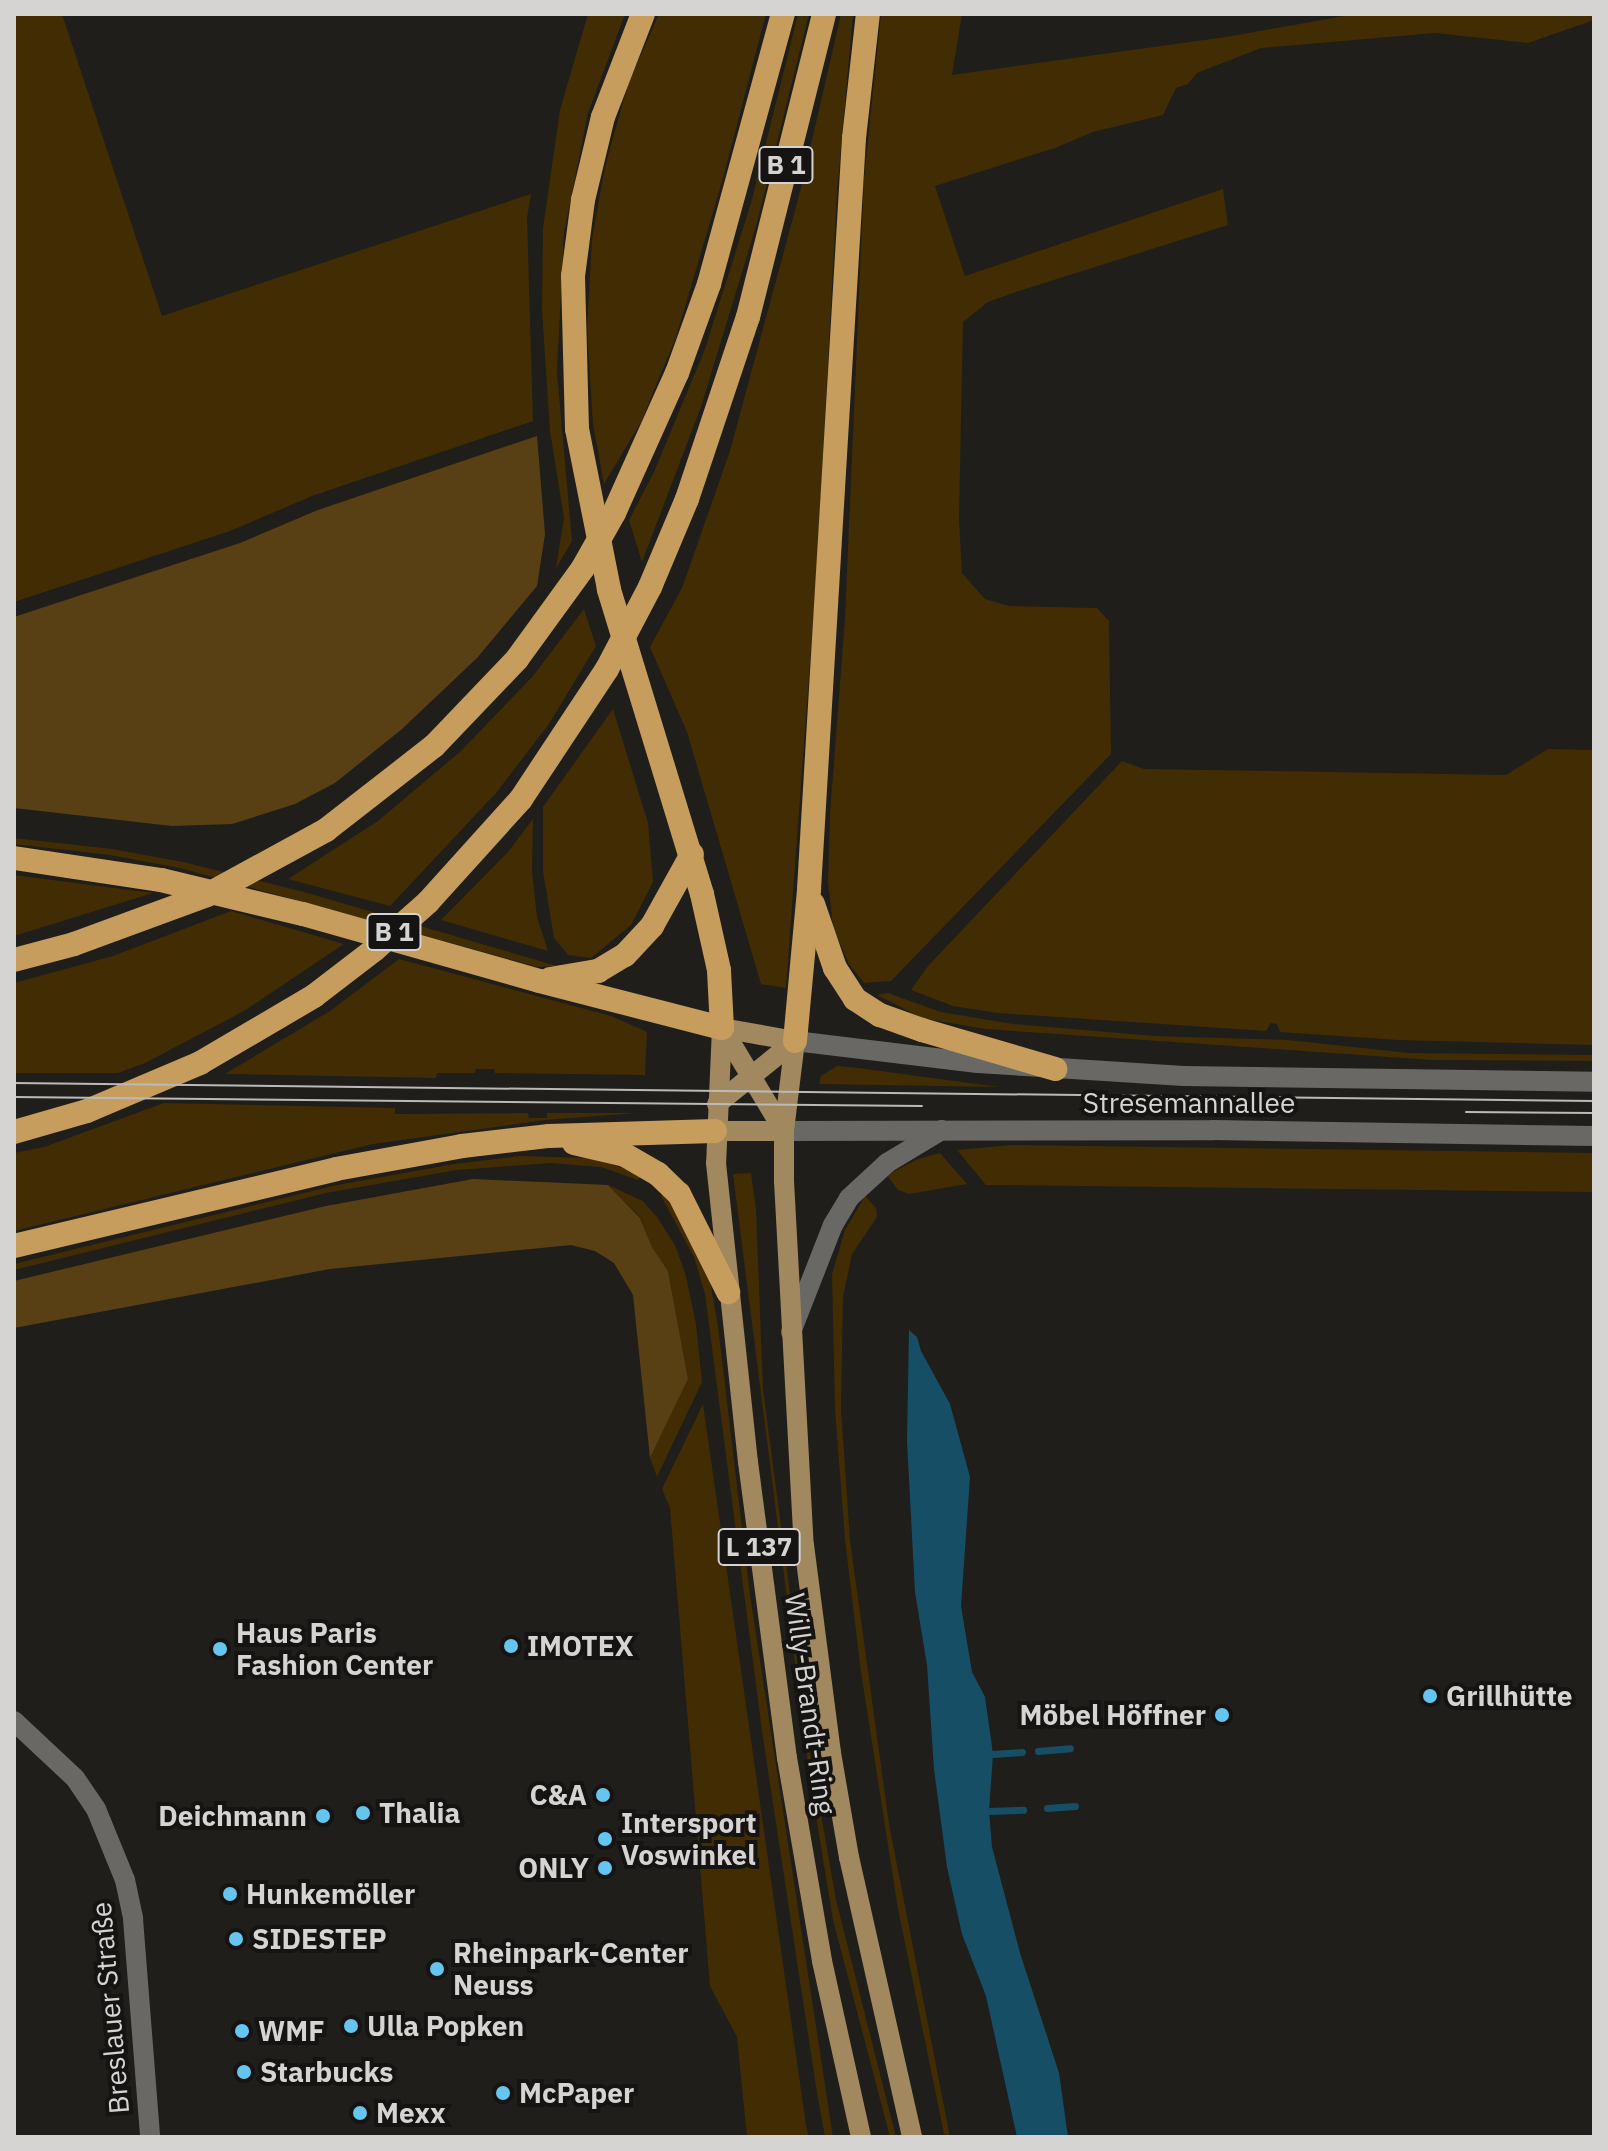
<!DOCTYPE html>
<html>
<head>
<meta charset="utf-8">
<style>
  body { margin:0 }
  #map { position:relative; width:1608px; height:2151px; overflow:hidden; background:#1f1e1b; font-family:"IBM Plex Sans",sans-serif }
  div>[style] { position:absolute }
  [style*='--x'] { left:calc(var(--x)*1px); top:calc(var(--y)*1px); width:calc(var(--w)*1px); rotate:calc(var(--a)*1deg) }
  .green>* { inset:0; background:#412c04 }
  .forest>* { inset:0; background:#594014 }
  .water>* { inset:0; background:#164f65 }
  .stream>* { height:7px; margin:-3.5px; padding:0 3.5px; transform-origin:3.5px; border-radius:3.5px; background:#164f65 }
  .secondary>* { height:20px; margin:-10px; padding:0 10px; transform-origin:10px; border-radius:10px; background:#6a6864 }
  .primary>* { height:20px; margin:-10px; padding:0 10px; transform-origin:10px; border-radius:10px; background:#a1885f }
  .highway>* { height:24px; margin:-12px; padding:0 12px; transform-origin:12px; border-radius:12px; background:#c69d5c }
  .tram>* { height:2px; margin:-1px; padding:0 1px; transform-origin:1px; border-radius:1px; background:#bbbab8 }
  .dots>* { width:22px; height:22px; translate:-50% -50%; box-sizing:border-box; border:4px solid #161412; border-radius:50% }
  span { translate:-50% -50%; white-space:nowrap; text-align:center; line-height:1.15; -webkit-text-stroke:8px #161412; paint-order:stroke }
  .shield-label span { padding:2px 6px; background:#161412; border:2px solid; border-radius:6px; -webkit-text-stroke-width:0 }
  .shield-label { font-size:26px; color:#d5d4d2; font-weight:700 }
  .street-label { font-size:28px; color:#d5d4d2 }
  .poi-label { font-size:28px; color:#d5d4d2; font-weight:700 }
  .left { translate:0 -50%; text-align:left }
  .right { translate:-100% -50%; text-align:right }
  .frame { position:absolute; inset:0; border:16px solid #d5d4d2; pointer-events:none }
</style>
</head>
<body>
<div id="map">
  <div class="green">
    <i style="clip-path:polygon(14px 14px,62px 14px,162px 316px,531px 194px,527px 218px,533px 421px,312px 496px,230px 531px,14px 602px)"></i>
    <i style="clip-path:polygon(588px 14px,625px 14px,588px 113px,564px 233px,557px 372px,572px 541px,556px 568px,564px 518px,550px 431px,542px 310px,543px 228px,560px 110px)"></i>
    <i style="clip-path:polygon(659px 14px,766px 14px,722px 182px,676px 337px,641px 422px,604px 484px,593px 424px,587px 327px,592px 239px,605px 167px,628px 84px)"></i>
    <i style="clip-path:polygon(798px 14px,809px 14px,757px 223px,701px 407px,642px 562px,629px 520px,654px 472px,705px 349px,751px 203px)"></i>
    <i style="clip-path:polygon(841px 14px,853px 14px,837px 192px,817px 568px,786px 988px,761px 984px,687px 732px,650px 647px,682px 588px,730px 451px,801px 188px)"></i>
    <i style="clip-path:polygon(881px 14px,962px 14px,952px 75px,1226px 37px,1355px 14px,1594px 14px,1594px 20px,1528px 43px,1435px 33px,1261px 48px,1197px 73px,1188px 84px,1176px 88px,1163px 115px,1093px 132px,1055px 148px,935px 186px,965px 276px,1223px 189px,1228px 225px,1019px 291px,988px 302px,963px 322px,959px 519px,962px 573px,985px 599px,1009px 606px,1097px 608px,1109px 621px,1111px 754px,891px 981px,864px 983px,849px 964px,833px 927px,828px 882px,830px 814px,845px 618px,864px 179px)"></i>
    <i style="clip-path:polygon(584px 609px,596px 646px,549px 724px,496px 793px,390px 906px,288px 879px,378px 821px,461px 751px,533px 676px)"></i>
    <i style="clip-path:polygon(613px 709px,648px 823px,653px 882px,631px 925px,591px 958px,568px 955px,554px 938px,543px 871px,543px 807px)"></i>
    <i style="clip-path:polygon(1548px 749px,1594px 750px,1594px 1045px,1398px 1040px,1280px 1032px,1277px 1024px,1271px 1023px,1266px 1031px,997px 1013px,953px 1006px,911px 990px,928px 966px,1122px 761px,1144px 769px,1506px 775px)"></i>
    <i style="clip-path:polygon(533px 819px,532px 871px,537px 917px,548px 951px,441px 920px,508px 852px)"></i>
    <i style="clip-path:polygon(14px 838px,112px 849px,183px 862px,304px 892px,557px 966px,538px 967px,180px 868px,110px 855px,14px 844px)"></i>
    <i style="clip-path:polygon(14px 875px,153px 893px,14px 936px)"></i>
    <i style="clip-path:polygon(231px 911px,344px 944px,244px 1011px,145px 1063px,118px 1073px,14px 1073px,14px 983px,113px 956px)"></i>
    <i style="clip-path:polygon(399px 959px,611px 1016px,647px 1032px,645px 1075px,495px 1073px,494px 1069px,476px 1069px,475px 1073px,437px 1073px,436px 1078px,225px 1074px,330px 1011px)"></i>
    <i style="clip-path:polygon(888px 993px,941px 1012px,1013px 1024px,1155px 1036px,1288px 1040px,1409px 1053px,1594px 1055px,1594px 1061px,1433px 1060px,985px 1029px,922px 1018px,877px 995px)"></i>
    <i style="clip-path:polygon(837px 1066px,858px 1068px,999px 1087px,819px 1084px,821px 1076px)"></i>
    <i style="clip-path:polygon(164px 1103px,395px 1108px,395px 1114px,528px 1113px,529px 1118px,547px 1118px,547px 1113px,637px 1113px,545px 1120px,373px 1144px,14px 1231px,14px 1153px,44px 1147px)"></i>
    <i style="clip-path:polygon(1012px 1145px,1594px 1153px,1594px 1192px,986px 1185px,957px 1150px)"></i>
    <i style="clip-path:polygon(940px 1153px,967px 1184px,909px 1194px,898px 1190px,887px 1175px,918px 1159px)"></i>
    <i style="clip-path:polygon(520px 1156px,591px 1158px,642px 1174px,638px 1180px,601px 1167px,551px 1163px,457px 1170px,326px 1193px,14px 1270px,14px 1264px,332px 1186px,454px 1164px)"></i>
    <i style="clip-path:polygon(751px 1173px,756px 1209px,763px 1390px,815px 1780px,836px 1900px,896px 2137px,890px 2137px,833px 1920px,810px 1779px,733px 1174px)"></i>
    <i style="clip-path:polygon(608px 1185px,643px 1201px,657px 1217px,675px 1245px,686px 1276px,696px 1324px,702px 1382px,657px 1477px,650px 1458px,688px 1379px,668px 1271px,652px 1247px,640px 1217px)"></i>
    <i style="clip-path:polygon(665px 1191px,710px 1281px,718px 1326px,750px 1595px,833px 2137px,825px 2137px,817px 2093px,762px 1731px,705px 1294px,694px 1257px,661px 1196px)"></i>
    <i style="clip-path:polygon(865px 1196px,876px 1208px,877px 1217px,852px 1254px,843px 1297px,841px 1409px,850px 1540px,889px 1824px,950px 2137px,944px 2134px,898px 1909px,861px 1672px,845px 1540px,835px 1410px,832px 1274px,845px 1230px)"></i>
    <i style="clip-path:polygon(703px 1404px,806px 2125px,809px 2137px,747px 2137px,737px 2037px,710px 1986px,670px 1508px,662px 1489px)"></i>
  </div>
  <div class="forest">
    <i style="clip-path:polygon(537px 436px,545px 534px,537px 586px,477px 658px,402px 729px,335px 783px,295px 804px,232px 824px,172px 826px,14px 808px,14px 617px,240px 543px,318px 510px)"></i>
    <i style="clip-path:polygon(473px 1179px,608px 1185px,640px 1218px,652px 1247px,668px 1271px,688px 1379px,650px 1458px,633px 1295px,614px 1263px,595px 1251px,571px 1245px,330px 1269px,14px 1328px,14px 1281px,326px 1206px)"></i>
  </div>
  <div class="water">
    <i style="clip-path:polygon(909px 1330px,917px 1337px,921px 1351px,950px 1404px,970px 1477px,961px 1606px,972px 1672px,985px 1697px,993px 1754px,989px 1811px,992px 1847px,1020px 1953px,1059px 2073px,1068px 2137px,1017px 2137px,986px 1996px,962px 1934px,947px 1867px,934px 1769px,927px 1665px,915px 1592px,907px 1441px)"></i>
  </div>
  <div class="stream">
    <i style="--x:1038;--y:1751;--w:32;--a:-5"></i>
    <i style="--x:993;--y:1754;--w:29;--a:-4"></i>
    <i style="--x:1047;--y:1808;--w:28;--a:-4"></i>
    <i style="--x:989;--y:1811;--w:34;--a:-2"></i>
  </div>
  <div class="secondary">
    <i style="--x:795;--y:1041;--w:184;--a:6.9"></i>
    <i style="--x:978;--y:1063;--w:206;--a:3.6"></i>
    <i style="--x:1184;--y:1076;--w:410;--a:0.8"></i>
    <i style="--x:784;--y:1131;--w:429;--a:-0.1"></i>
    <i style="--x:1213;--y:1130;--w:381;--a:0.9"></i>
    <i style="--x:791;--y:1332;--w:115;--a:-68.6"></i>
    <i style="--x:833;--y:1225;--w:31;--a:-59"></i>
    <i style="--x:849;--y:1198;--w:52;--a:-42.6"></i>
    <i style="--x:887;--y:1163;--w:64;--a:-31"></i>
    <i style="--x:14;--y:1721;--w:83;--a:43.1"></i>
    <i style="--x:75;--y:1778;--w:37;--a:56"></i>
    <i style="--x:96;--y:1809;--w:77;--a:67.8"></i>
    <i style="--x:125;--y:1880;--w:40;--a:78"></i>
    <i style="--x:133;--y:1919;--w:219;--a:85.5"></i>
  </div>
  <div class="primary">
    <i style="--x:722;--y:1028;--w:135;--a:92.5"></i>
    <i style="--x:716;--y:1163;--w:301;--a:83.9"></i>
    <i style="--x:748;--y:1462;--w:299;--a:82.5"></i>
    <i style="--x:787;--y:1758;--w:206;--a:80.2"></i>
    <i style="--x:822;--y:1961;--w:180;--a:77.5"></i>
    <i style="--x:722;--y:1028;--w:120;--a:59"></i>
    <i style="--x:722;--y:1028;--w:74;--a:10.1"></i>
    <i style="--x:795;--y:1041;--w:91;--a:97"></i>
    <i style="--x:784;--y:1131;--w:50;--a:90"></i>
    <i style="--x:784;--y:1181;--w:365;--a:86.9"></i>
    <i style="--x:804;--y:1545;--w:210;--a:82.6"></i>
    <i style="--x:831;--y:1753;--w:106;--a:80.2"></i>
    <i style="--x:849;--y:1857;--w:287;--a:77.3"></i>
    <i style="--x:717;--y:1104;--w:100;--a:-38.9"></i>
    <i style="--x:715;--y:1131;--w:69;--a:0"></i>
  </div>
  <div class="highway">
    <i style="--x:14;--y:858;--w:149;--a:8.5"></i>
    <i style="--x:161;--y:880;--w:146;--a:13.5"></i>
    <i style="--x:303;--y:914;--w:245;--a:15.8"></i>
    <i style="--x:539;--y:981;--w:189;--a:14.4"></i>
    <i style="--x:722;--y:1028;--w:58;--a:-93"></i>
    <i style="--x:719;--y:970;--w:78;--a:-102.6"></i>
    <i style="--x:702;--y:894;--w:319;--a:-107"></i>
    <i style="--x:609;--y:589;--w:163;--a:-101.3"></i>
    <i style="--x:577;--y:429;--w:153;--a:-91.5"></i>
    <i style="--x:573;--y:276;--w:77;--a:-82.5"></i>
    <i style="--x:583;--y:200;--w:85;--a:-76.5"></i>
    <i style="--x:603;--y:117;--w:110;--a:-68.8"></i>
    <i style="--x:813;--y:904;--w:68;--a:71"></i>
    <i style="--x:835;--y:968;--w:37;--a:57"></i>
    <i style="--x:855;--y:999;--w:30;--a:33"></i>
    <i style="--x:880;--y:1015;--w:45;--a:19.7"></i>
    <i style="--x:922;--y:1030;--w:139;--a:16.3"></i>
    <i style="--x:14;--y:960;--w:62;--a:-14.9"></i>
    <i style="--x:74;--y:944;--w:142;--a:-20.2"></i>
    <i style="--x:207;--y:895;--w:136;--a:-28.6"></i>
    <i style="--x:326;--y:830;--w:137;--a:-37.9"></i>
    <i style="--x:434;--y:746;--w:120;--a:-46.3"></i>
    <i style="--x:517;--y:659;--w:112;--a:-54"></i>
    <i style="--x:583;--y:568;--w:63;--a:-60.6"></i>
    <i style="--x:614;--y:513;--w:154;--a:-65.8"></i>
    <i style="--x:677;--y:373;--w:95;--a:-70.2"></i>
    <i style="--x:709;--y:284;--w:280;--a:-74.7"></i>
    <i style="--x:550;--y:979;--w:49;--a:-9.5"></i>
    <i style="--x:598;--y:971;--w:31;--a:-31"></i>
    <i style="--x:625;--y:955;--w:40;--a:-47"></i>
    <i style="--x:652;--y:926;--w:82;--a:-60.9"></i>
    <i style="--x:795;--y:1041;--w:153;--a:-84.7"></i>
    <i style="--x:809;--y:889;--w:752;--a:-86.57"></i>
    <i style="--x:854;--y:138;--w:125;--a:-83.6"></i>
    <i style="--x:14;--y:1132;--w:76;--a:-16"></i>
    <i style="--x:87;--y:1111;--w:123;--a:-23"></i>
    <i style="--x:200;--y:1063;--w:132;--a:-30.4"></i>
    <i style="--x:314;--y:996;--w:76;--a:-37.5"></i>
    <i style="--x:374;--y:950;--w:72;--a:-41.6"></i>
    <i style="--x:428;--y:902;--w:139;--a:-47.9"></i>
    <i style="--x:521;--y:799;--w:156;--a:-56.5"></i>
    <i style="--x:607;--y:669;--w:93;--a:-62.3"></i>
    <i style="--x:650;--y:587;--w:95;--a:-67.2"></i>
    <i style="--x:687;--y:499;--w:192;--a:-71.5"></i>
    <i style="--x:748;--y:317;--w:312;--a:-75.9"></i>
    <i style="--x:574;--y:1143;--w:52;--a:13.2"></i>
    <i style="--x:625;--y:1155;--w:38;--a:30"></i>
    <i style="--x:658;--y:1174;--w:29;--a:44"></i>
    <i style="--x:679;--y:1194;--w:110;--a:63.4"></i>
    <i style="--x:14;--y:1246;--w:331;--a:-13.4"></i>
    <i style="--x:336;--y:1169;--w:128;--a:-10.3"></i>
    <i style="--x:462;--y:1146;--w:88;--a:-6.6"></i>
    <i style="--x:549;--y:1136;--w:166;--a:-1.7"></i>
  </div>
  <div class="tram">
    <i style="--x:14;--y:1083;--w:1580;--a:0.65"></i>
    <i style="--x:14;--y:1097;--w:908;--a:0.57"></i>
    <i style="--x:1466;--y:1112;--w:128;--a:0.4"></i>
  </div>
  <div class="dots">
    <i style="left:511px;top:1646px;background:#65c5ee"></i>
    <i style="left:220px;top:1649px;background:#65c5ee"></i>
    <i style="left:1430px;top:1696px;background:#65c5ee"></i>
    <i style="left:1222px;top:1715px;background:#65c5ee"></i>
    <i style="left:603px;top:1795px;background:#65c5ee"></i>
    <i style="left:363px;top:1813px;background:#65c5ee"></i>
    <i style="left:323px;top:1816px;background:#65c5ee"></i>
    <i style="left:605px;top:1839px;background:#65c5ee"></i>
    <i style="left:605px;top:1868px;background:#65c5ee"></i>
    <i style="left:230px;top:1894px;background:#65c5ee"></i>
    <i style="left:236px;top:1939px;background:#65c5ee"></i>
    <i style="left:437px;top:1969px;background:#65c5ee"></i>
    <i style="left:351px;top:2026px;background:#65c5ee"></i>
    <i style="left:242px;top:2031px;background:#65c5ee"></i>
    <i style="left:244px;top:2072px;background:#65c5ee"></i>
    <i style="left:503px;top:2093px;background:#65c5ee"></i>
    <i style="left:360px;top:2113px;background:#65c5ee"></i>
  </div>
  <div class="shield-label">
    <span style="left:786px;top:165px">B 1</span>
    <span style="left:394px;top:932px">B 1</span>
    <span style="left:759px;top:1547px">L 137</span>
  </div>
  <div class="street-label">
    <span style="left:1189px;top:1103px">Stresemannallee</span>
    <span style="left:810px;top:1704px;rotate:82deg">Willy-Brandt-Ring</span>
    <span style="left:110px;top:2008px;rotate:-95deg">Breslauer Straße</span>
  </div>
  <div class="poi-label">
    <span class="left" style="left:236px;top:1649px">Haus Paris<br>Fashion Center</span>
    <span class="left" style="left:527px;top:1646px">IMOTEX</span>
    <span class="left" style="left:1446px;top:1696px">Grillhütte</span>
    <span class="right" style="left:1206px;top:1715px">Möbel Höffner</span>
    <span class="right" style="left:587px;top:1795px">C&amp;A</span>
    <span class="left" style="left:379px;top:1813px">Thalia</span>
    <span class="right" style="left:307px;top:1816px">Deichmann</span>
    <span class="left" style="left:621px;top:1839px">Intersport<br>Voswinkel</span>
    <span class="right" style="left:589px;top:1868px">ONLY</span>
    <span class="left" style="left:246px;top:1894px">Hunkemöller</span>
    <span class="left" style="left:252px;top:1939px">SIDESTEP</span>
    <span class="left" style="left:453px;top:1969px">Rheinpark-Center<br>Neuss</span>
    <span class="left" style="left:367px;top:2026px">Ulla Popken</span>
    <span class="left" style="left:258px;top:2031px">WMF</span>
    <span class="left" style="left:260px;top:2072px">Starbucks</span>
    <span class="left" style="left:519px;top:2093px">McPaper</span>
    <span class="left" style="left:376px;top:2113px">Mexx</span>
  </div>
  <div class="frame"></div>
</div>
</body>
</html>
